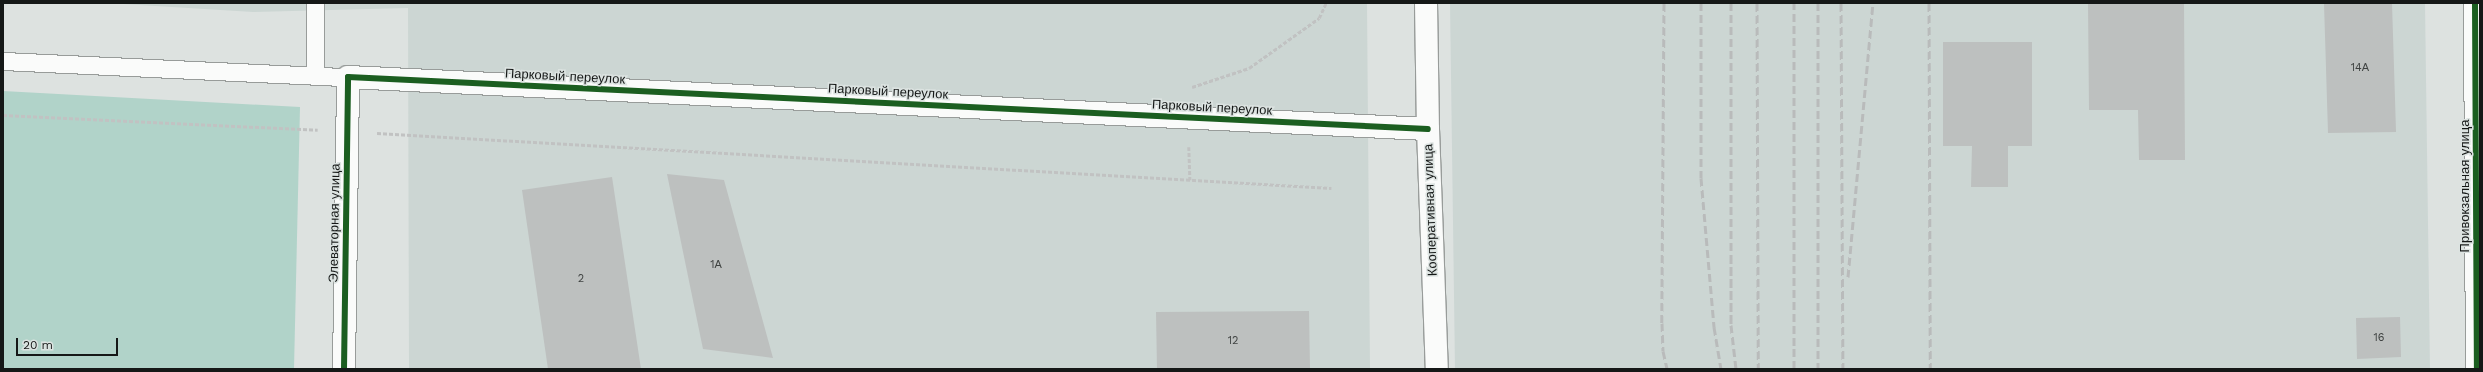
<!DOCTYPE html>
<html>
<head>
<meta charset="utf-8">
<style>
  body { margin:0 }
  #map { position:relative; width:2483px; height:372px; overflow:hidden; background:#dde2e0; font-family:"Work Sans",sans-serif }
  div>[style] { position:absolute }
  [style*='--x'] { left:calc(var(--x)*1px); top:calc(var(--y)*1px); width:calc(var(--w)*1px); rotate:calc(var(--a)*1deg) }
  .built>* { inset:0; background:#ccd6d3 }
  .green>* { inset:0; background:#b1d3c9 }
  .building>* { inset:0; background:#bdc0bf }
  .path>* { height:2.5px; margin-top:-1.25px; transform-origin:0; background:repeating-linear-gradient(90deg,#c1c2c2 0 4px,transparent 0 6px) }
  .roads { filter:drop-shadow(1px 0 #989c9a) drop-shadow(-1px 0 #989c9a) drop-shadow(0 1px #989c9a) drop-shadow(0 -1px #989c9a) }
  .lane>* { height:17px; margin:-8.5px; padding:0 8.5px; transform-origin:8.5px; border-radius:8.5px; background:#fafbfa }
  .street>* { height:22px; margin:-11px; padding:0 11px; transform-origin:11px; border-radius:11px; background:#fafbfa }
  .secondary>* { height:22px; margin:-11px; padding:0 11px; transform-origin:11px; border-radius:11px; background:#fafbfa }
  .rail>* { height:3px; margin-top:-1.5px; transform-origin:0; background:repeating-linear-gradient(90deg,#b9bbbb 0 8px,transparent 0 12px) }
  .cycleway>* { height:6px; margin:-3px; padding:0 3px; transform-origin:3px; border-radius:3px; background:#1b5e20 }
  span { translate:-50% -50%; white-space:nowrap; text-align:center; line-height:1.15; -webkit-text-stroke:3px #dce3e1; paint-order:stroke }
  .number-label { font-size:11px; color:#3f4241 }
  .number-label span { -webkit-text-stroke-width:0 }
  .street-label { font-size:13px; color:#151817 }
  .frame { position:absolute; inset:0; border:4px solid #151817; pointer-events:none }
  .scale { position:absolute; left:16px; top:338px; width:102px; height:18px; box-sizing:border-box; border:2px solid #151817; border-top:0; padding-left:5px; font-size:12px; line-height:14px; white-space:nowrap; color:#151817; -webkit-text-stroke:3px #dce3e1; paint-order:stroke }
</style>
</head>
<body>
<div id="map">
  <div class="built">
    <i style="clip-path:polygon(107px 3px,1367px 3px,1370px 369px,409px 369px,408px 8px,253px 12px)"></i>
    <i style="clip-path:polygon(1450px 3px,2425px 3px,2430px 369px,1455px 369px)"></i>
  </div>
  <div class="green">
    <i style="clip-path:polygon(3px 91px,300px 107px,294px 369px,3px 369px)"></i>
  </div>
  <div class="building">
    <i style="clip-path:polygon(2088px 3px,2184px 3px,2185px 160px,2139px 160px,2138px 110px,2089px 110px)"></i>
    <i style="clip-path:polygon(2324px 3px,2392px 3px,2396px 132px,2328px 133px)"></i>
    <i style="clip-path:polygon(1943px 42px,2032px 42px,2032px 146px,2008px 146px,2008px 187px,1971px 187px,1972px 146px,1943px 146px)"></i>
    <i style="clip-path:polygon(667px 174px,724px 180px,773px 358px,703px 349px)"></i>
    <i style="clip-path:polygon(612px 177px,641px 369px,548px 369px,522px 190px)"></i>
    <i style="clip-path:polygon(1309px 311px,1310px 369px,1157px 369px,1156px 312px)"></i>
    <i style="clip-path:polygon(2400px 317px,2401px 357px,2357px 359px,2356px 318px)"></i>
  </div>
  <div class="path">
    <i style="--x:1192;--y:87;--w:60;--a:-18.4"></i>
    <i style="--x:1249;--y:68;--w:86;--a:-35.5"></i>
    <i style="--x:1319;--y:18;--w:17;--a:-65"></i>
    <i style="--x:3;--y:115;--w:315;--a:2.7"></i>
    <i style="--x:377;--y:133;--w:956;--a:3.3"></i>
    <i style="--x:1189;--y:147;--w:33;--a:88"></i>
  </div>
  <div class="roads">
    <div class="lane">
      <i style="--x:315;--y:3;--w:73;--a:90"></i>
      <i style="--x:3;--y:61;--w:345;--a:2.7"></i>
    </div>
    <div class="street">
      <i style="--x:344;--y:369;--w:292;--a:-89.2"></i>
      <i style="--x:348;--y:77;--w:1081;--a:2.76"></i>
    </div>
    <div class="secondary">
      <i style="--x:1426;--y:3;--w:126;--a:89.1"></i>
      <i style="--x:1428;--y:129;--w:240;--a:87.9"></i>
      <i style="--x:2475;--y:3;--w:366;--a:89.7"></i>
    </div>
  </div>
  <div class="rail">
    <i style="--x:1664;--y:3;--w:320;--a:90.4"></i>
    <i style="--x:1662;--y:323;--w:28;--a:88"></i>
    <i style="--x:1663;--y:351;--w:18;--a:77"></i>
    <i style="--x:1701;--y:3;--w:175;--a:90"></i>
    <i style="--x:1701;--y:178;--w:150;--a:85"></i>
    <i style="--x:1714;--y:327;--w:43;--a:80.5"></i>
    <i style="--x:1731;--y:3;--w:322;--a:90"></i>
    <i style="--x:1731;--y:325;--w:44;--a:83.5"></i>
    <i style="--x:1757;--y:3;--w:366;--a:89.8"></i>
    <i style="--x:1818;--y:3;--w:366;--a:90"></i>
    <i style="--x:1841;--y:3;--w:366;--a:89.7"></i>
    <i style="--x:1929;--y:3;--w:366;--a:89.8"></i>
    <i style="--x:1848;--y:277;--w:275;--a:-84.8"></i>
    <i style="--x:1794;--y:369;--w:366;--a:-90"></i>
  </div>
  <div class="cycleway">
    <i style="--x:2475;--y:3;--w:366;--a:89.7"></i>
    <i style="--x:344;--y:369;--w:292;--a:-89.2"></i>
    <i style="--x:348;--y:77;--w:1081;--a:2.76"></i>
  </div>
  <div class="number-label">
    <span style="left:2360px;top:68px">14А</span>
    <span style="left:716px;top:265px">1А</span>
    <span style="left:581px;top:279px">2</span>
    <span style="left:2379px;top:338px">16</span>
    <span style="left:1233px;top:341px">12</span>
  </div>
  <div class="street-label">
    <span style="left:565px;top:77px;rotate:3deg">Парковый переулок</span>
    <span style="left:888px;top:92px;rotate:3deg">Парковый переулок</span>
    <span style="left:1212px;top:108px;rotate:3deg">Парковый переулок</span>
    <span style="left:2465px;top:186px;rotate:-90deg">Привокзальная улица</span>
    <span style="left:1431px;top:210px;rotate:-92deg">Кооперативная улица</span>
    <span style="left:335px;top:223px;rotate:-89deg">Элеваторная улица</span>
  </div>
  <div class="frame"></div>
  <div class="scale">20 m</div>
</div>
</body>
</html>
